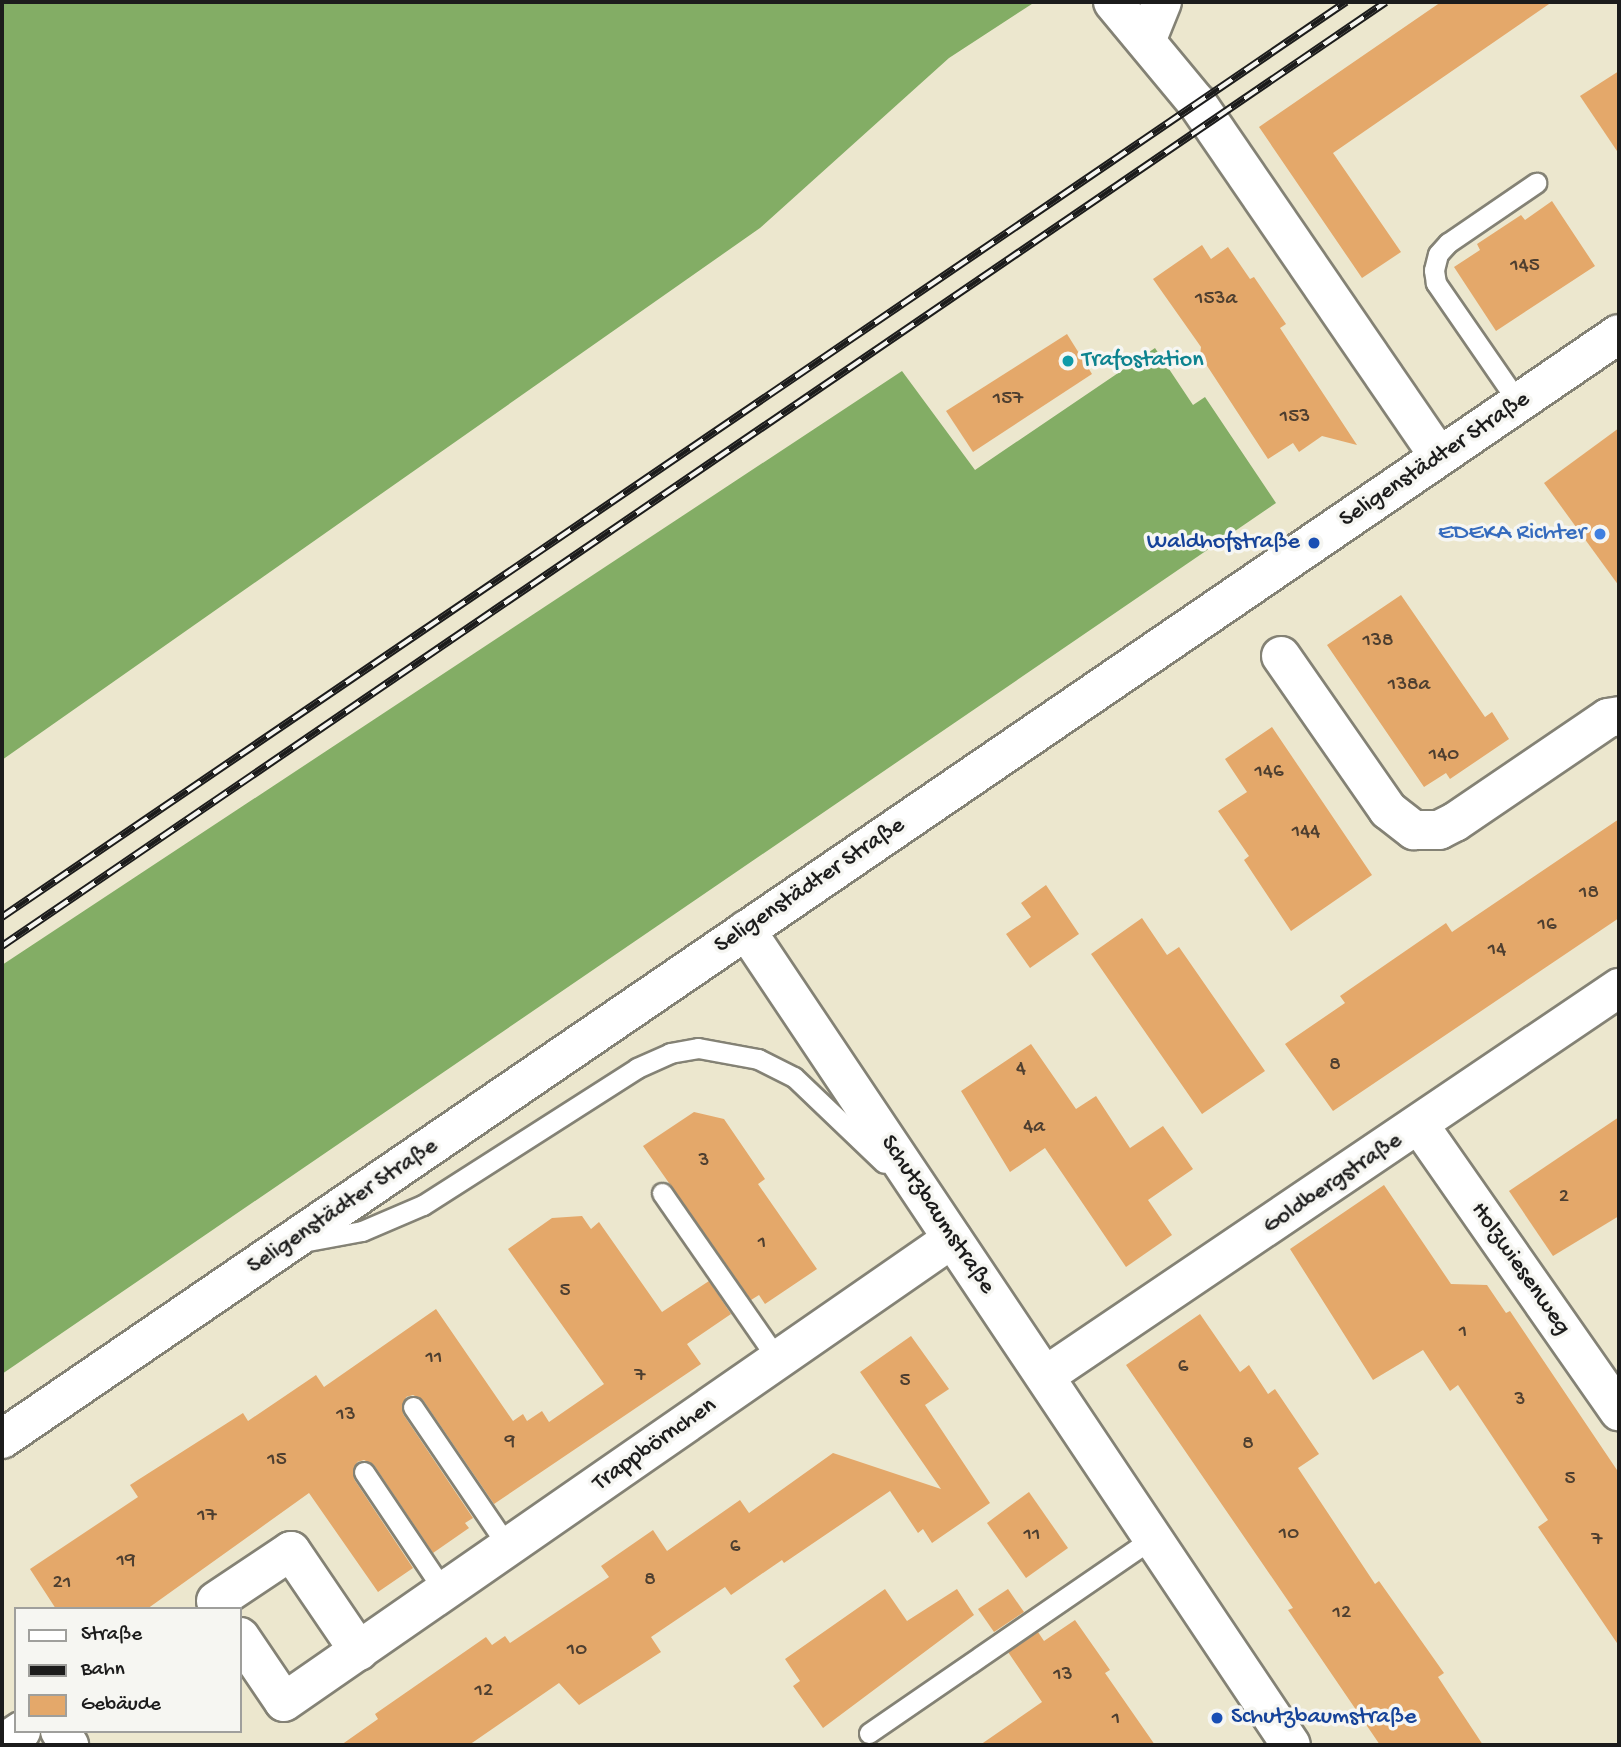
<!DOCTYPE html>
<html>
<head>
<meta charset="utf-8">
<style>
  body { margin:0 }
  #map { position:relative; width:1621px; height:1747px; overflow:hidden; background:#ece7ce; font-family:"Gochi Hand",sans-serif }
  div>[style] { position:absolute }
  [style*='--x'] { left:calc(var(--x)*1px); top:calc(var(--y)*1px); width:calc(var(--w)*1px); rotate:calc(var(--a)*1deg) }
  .forest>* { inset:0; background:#83ad65 }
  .building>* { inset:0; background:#e4a86a }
  .roads { filter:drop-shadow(2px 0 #848275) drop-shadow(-2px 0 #848275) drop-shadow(0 2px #848275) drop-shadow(0 -2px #848275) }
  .service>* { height:19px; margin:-9.5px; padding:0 9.5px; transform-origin:9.5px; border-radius:9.5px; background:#fff }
  .minor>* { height:38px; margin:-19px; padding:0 19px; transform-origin:19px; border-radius:19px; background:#fff }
  .tertiary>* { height:38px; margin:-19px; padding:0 19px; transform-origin:19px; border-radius:19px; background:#fff }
  .rail>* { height:8px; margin-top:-4px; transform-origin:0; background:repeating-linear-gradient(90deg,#f6f6f2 0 16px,#1c1c1c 0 32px); box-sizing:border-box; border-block:2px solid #1c1c1c }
  .dots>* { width:19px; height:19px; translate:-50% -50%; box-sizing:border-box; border:4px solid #f6f6f2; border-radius:50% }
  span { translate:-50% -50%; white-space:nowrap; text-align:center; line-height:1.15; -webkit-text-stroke:7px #f6f6f2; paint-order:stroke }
  .number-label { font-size:21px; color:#4e3f30 }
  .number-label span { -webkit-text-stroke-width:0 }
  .culture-label { font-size:24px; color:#0d838f }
  .left { translate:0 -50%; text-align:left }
  .street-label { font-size:24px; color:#1c1c1c }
  .shop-label { font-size:24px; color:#366cbe }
  .right { translate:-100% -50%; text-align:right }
  .transit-label { font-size:24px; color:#164399 }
  .frame { position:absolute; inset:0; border:4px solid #1c1c1c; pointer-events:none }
  .legend { position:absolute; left:14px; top:1607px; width:228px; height:126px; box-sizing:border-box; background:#f6f6f2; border:2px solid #9f9f9c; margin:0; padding:9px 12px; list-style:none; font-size:21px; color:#1c1c1c }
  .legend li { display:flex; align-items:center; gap:14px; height:35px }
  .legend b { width:35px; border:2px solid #9f9f9c }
</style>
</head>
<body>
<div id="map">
  <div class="forest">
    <i style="clip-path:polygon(2px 2px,1035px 2px,949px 58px,760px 228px,2px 760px)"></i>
    <i style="clip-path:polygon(1155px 348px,1193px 405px,1205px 397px,1276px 503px,2px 1374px,2px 965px,902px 371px,975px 470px)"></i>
  </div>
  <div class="building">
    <i style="clip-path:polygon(1441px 2px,1552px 2px,1333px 153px,1401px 252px,1362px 278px,1259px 127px)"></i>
    <i style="clip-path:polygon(1619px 71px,1619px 154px,1580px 96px)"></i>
    <i style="clip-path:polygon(1552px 201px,1595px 266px,1496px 331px,1454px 267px,1480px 250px,1477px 244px,1521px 215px,1525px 220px)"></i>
    <i style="clip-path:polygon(1202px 245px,1211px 259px,1228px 247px,1250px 279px,1254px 277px,1286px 324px,1280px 328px,1357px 445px,1322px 436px,1299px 452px,1293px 443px,1268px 459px,1200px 355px,1201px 347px,1153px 279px)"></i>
    <i style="clip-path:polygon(1067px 334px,1092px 374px,973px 452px,946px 411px)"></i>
    <i style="clip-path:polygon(1619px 428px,1619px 586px,1544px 483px)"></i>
    <i style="clip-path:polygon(1401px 595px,1485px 717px,1492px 712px,1509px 739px,1450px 779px,1446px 773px,1424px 787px,1327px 645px)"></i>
    <i style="clip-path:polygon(1272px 727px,1372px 875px,1291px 931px,1244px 860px,1249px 856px,1218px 811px,1247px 792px,1225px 759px)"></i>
    <i style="clip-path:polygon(1619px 819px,1619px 918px,1333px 1111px,1285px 1044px,1345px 1003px,1340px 996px,1446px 923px,1452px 932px)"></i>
    <i style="clip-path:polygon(1046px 885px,1079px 934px,1030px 968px,1006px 934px,1031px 917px,1021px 903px)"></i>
    <i style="clip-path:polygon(1142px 918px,1167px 955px,1179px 947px,1265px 1071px,1202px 1114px,1091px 954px)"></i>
    <i style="clip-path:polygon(1031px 1044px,1076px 1109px,1096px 1096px,1130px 1148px,1163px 1126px,1193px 1169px,1148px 1200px,1172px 1235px,1126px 1267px,1045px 1148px,1010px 1172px,961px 1091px)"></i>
    <i style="clip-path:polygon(694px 1112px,724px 1119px,765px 1179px,758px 1184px,817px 1269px,765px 1304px,759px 1295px,751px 1300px,643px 1146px)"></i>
    <i style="clip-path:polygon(1619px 1117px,1619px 1216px,1553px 1256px,1509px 1191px)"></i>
    <i style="clip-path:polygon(1384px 1185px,1451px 1284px,1487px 1285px,1506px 1313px,1510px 1311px,1619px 1473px,1619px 1646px,1538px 1527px,1548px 1520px,1458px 1385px,1450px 1391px,1423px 1350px,1373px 1380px,1290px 1249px)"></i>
    <i style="clip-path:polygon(582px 1216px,591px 1229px,599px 1222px,662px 1312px,709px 1281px,731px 1314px,687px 1344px,701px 1364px,494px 1504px,423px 1400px,413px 1395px,406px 1397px,403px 1414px,473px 1518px,465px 1523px,469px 1528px,433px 1553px,374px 1465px,364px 1460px,357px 1462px,354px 1479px,413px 1568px,378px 1592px,309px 1493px,147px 1609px,56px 1609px,30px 1569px,138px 1497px,130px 1485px,243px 1413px,248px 1421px,316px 1375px,324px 1387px,436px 1309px,513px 1421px,523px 1414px,527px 1421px,542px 1411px,549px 1422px,604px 1384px,508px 1249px,552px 1218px)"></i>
    <i style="clip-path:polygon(1200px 1314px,1240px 1372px,1249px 1365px,1268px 1394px,1275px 1389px,1319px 1454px,1298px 1468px,1375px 1584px,1379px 1581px,1444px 1673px,1438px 1677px,1483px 1745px,1380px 1745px,1288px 1610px,1293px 1608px,1126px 1365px)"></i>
    <i style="clip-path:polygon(911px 1336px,949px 1389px,925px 1405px,990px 1503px,932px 1543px,923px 1529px,918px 1533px,890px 1491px,784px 1563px,782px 1560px,731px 1595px,725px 1587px,651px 1637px,661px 1652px,579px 1705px,559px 1683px,469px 1745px,341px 1745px,378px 1719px,375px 1714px,486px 1637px,492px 1645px,505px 1636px,510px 1643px,609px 1577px,601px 1566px,653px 1530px,667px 1551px,740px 1500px,749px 1513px,833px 1453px,941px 1489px,860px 1372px)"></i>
    <i style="clip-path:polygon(1029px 1492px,1068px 1548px,1026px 1578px,987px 1523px)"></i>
    <i style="clip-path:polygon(885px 1589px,907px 1621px,957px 1589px,974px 1615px,823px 1728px,793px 1686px,800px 1681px,785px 1659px)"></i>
    <i style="clip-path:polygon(1008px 1589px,1024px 1612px,994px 1632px,978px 1609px)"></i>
    <i style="clip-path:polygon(1075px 1620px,1110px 1670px,1105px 1673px,1155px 1745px,980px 1745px,1042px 1702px,1008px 1652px,1038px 1632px,1044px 1641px)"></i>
  </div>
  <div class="roads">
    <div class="service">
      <i style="--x:1518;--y:402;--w:145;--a:-124.6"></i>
      <i style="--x:1436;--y:283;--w:13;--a:-99"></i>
      <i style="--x:1434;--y:270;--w:16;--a:-76"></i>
      <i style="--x:1438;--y:254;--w:15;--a:-48"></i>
      <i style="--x:1448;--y:243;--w:107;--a:-34.3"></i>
      <i style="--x:662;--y:1193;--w:203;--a:55.2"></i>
      <i style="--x:308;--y:1241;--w:55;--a:-10.5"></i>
      <i style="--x:362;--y:1231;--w:66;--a:-23.1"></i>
      <i style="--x:423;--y:1205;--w:254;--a:-32.6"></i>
      <i style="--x:637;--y:1068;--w:36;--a:-24"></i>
      <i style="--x:670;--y:1053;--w:28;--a:-10"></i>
      <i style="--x:698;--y:1048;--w:61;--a:10.4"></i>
      <i style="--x:758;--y:1059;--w:40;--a:26.6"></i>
      <i style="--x:794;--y:1077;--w:124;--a:43.7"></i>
      <i style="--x:413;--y:1407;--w:169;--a:55.8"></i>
      <i style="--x:364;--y:1472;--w:143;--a:56.1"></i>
      <i style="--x:869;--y:1733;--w:345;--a:-34.5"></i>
    </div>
    <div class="minor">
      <i style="--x:1113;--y:2;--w:131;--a:50.3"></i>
      <i style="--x:1197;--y:103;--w:428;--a:55.6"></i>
      <i style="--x:1147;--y:39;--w:40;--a:-68"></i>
      <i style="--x:1281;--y:656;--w:188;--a:55.2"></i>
      <i style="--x:1388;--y:810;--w:33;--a:38"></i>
      <i style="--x:1414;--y:830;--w:25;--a:0"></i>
      <i style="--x:1439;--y:830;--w:18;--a:-27"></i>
      <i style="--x:1455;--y:822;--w:185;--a:-34.2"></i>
      <i style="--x:1608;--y:718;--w:11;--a:-10"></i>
      <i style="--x:746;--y:930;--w:980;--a:56.23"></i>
      <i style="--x:1420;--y:1126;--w:348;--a:55.1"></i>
      <i style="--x:1045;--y:1376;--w:693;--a:-34.06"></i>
      <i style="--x:216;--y:1601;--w:90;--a:-33.7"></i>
      <i style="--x:291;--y:1551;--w:121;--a:55.8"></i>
      <i style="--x:240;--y:1637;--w:78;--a:55.9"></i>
      <i style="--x:284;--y:1702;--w:813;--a:-34.73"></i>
      <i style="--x:60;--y:1731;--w:17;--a:57"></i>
      <i style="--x:2;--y:1744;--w:23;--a:-34"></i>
    </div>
    <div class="tertiary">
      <i style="--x:2;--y:1439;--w:1958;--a:-34.35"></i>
    </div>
  </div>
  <div class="rail">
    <i style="--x:2;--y:917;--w:1626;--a:-34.25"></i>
    <i style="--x:2;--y:946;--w:1675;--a:-34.3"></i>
  </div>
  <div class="dots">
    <i style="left:1068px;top:361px;background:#0f9aa8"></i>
    <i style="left:1600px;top:534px;background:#3f7fe0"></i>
    <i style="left:1314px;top:543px;background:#1a4fb4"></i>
    <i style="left:1217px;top:1718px;background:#1a4fb4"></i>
  </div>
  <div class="number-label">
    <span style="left:1525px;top:267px">145</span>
    <span style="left:1216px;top:300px">153a</span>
    <span style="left:1008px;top:400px">157</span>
    <span style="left:1295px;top:418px">153</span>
    <span style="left:1378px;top:642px">138</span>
    <span style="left:1409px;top:686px">138a</span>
    <span style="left:1444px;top:756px">140</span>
    <span style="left:1269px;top:773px">146</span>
    <span style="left:1306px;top:833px">144</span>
    <span style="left:1589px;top:894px">18</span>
    <span style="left:1547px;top:926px">16</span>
    <span style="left:1497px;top:951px">14</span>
    <span style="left:1335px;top:1066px">8</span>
    <span style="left:1021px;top:1070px">4</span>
    <span style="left:1034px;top:1128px">4a</span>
    <span style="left:704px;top:1162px">3</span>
    <span style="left:1564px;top:1198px">2</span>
    <span style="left:762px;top:1244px">1</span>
    <span style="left:565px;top:1292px">5</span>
    <span style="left:1463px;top:1333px">1</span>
    <span style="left:434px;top:1359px">11</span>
    <span style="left:1183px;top:1368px">6</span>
    <span style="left:640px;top:1377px">7</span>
    <span style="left:905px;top:1382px">5</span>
    <span style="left:1520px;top:1401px">3</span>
    <span style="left:346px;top:1416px">13</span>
    <span style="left:510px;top:1443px">9</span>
    <span style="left:1248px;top:1445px">8</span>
    <span style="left:277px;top:1461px">15</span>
    <span style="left:1570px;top:1480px">5</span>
    <span style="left:207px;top:1517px">17</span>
    <span style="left:1289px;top:1535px">10</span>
    <span style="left:1032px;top:1536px">11</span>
    <span style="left:1597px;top:1541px">7</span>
    <span style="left:735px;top:1548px">6</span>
    <span style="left:126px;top:1562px">19</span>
    <span style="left:650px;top:1581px">8</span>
    <span style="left:62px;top:1584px">21</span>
    <span style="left:1342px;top:1614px">12</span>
    <span style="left:577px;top:1651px">10</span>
    <span style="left:1063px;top:1676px">13</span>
    <span style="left:484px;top:1692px">12</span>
    <span style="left:1116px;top:1720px">1</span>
  </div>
  <div class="culture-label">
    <span class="left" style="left:1082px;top:361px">Trafostation</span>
  </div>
  <div class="street-label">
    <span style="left:1435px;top:460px;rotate:-34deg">Seligenstädter Straße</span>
    <span style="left:810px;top:886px;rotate:-34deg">Seligenstädter Straße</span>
    <span style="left:1333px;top:1184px;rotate:-34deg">Goldbergstraße</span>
    <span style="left:343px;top:1207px;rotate:-34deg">Seligenstädter Straße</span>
    <span style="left:937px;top:1215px;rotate:56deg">Schutzbaumstraße</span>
    <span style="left:1520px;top:1269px;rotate:55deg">Holzwiesenweg</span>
    <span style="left:655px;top:1445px;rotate:-35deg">Trappbörnchen</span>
  </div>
  <div class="shop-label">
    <span class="right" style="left:1586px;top:534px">EDEKA Richter</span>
  </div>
  <div class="transit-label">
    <span class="right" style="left:1300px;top:543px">Waldhofstraße</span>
    <span class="left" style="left:1231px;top:1718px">Schutzbaumstraße</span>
  </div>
  <div class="frame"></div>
  <ul class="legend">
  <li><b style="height:9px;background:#fff"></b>Straße</li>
  <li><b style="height:9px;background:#1c1c1c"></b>Bahn</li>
  <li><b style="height:19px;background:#e4a86a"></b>Gebäude</li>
  </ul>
</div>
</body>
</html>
